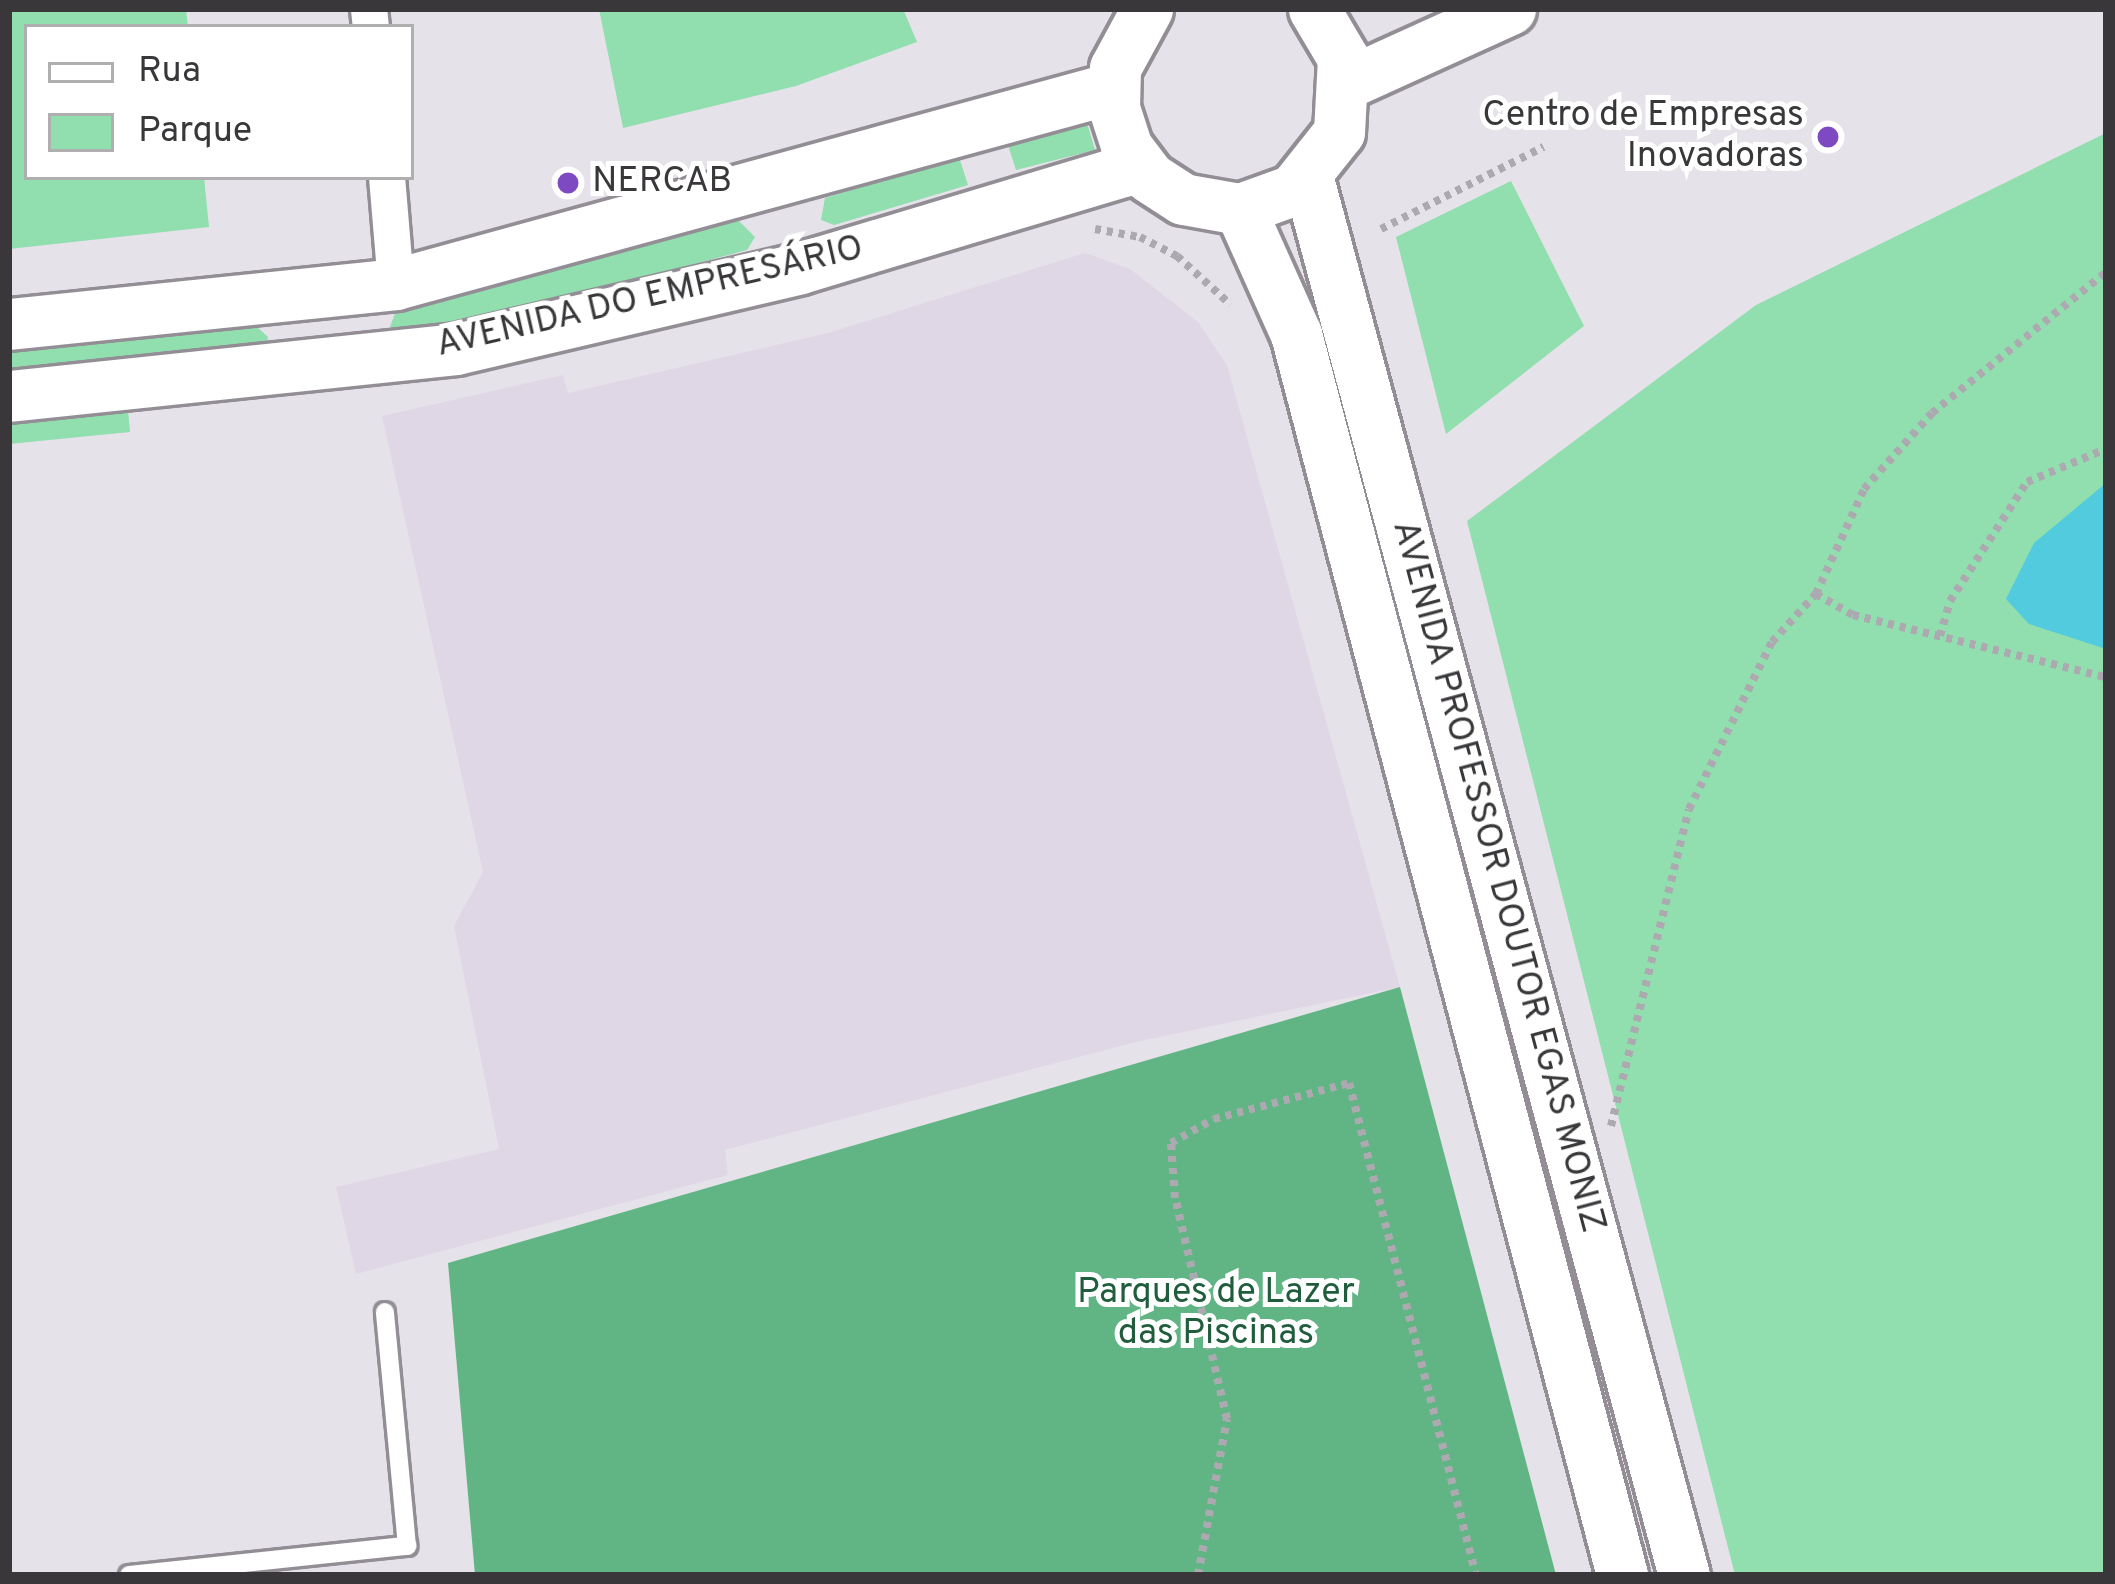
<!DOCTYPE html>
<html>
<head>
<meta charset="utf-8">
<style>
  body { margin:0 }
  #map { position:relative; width:2115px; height:1584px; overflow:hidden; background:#e6e2ea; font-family:Overpass,sans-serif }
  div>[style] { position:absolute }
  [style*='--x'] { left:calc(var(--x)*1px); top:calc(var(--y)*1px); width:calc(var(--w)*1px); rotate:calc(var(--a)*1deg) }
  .built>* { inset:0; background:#e0d7e6 }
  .green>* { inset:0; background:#91deaf }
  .forest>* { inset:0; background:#61b584 }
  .water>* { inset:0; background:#53cbde }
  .path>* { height:8px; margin-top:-4px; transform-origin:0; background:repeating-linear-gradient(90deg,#ada9b0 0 6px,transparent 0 12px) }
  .roads { filter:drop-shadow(3px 0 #938e95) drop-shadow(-3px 0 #938e95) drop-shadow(0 3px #938e95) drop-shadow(0 -3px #938e95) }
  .lane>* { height:18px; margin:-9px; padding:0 9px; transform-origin:9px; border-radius:9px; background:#fff }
  .street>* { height:36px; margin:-18px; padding:0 18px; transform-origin:18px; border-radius:18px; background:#fff }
  .secondary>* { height:51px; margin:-25.5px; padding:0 25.5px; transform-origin:25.5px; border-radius:25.5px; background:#fff }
  .dots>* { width:33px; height:33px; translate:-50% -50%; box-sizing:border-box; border:6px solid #fff; border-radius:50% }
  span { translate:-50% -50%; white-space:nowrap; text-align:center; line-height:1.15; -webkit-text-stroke:10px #fff; paint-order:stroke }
  .poi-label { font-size:36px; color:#39373a }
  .right { translate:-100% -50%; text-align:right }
  .left { translate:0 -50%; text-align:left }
  .street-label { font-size:36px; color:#39373a }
  .park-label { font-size:36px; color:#1f5d3c }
  .frame { position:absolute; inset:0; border:12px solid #39373a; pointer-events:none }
  .legend { position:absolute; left:24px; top:24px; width:390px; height:156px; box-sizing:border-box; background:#fff; border:3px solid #b0afb0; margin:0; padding:15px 21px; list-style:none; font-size:36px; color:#39373a }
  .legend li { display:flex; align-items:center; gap:24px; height:60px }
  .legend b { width:60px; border:3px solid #b0afb0 }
</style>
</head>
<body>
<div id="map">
  <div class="built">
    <i style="clip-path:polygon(1085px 253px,1130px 269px,1198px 322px,1227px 365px,1400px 987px,1140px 1041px,725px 1150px,728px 1175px,356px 1274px,336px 1187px,499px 1149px,454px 926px,483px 872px,382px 416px,563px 375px,568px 393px,828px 333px)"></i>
  </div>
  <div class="green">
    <i style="clip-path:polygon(9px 9px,186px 9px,188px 27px,27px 27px,27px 177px,204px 177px,209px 227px,9px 249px)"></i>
    <i style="clip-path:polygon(599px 9px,903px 9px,917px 42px,796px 86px,623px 128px)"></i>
    <i style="clip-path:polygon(1085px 116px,1095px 150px,1016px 170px,1008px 145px)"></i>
    <i style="clip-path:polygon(2106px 133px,2106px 1575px,1735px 1575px,1467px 521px,1756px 305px)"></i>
    <i style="clip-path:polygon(959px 157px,968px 185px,834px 225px,821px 220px,825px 198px)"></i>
    <i style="clip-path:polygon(1511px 181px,1584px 326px,1446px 434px,1396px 237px)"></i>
    <i style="clip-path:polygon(738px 220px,755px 237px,747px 250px,534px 307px,402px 332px,390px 327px,400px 300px,532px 276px)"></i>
    <i style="clip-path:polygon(257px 327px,268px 337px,265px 350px,9px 374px,9px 346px)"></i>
    <i style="clip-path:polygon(127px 400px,130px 432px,9px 444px,9px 411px)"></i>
  </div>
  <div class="forest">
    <i style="clip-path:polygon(1400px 987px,1556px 1575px,475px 1575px,448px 1263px)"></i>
  </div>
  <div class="water">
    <i style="clip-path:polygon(2106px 483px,2106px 649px,2029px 624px,2006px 599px,2034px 543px)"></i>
  </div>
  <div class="path">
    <i style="--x:1095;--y:229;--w:46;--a:10.1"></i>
    <i style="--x:1140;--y:237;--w:42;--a:27.2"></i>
    <i style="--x:1177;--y:256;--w:72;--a:42.2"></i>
    <i style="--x:1381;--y:229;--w:182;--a:-26.8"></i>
    <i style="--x:1816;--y:594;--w:43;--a:29.6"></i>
    <i style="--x:1853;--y:615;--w:260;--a:13.8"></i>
    <i style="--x:1940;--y:636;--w:36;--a:-74"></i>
    <i style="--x:1950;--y:601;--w:142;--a:-57.1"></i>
    <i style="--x:2027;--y:482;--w:86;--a:-22.7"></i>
    <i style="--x:1611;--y:1126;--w:326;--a:-76.2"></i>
    <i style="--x:1689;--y:809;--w:186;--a:-63.6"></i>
    <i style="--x:1772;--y:642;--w:65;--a:-47.5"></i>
    <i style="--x:1816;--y:594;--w:115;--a:-65.4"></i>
    <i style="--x:1864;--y:489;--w:102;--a:-48.2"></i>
    <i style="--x:1932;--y:413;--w:224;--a:-39"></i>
    <i style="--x:1198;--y:1575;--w:159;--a:-79.5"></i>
    <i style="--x:1227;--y:1419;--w:227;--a:-103.2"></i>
    <i style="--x:1175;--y:1198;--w:55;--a:-94.2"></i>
    <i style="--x:1171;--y:1143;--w:49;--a:-29.2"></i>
    <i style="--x:1214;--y:1119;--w:140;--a:-14.9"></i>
    <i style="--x:1349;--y:1083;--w:508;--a:75.53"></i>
  </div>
  <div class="roads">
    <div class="lane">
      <i style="--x:129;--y:1575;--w:280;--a:-6"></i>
      <i style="--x:407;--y:1546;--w:235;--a:-95.4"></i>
    </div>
    <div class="street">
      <i style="--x:369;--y:9;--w:18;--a:84"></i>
      <i style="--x:387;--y:177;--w:107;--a:85.2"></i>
    </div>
    <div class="secondary">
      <i style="--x:1147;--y:9;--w:67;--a:118.5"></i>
      <i style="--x:1115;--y:68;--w:40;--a:91.4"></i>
      <i style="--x:1114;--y:108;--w:40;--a:72"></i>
      <i style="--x:1126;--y:146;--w:39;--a:53"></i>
      <i style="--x:1149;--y:177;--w:40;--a:32.9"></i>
      <i style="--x:1183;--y:199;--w:58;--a:10"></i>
      <i style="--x:1240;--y:209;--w:56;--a:-19.7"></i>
      <i style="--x:1293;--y:190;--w:74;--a:-51.6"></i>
      <i style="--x:1339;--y:132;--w:74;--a:-86.9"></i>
      <i style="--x:1343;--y:58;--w:57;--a:-120.6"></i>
      <i style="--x:1347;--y:83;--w:179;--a:-24.4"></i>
      <i style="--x:1308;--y:179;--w:1446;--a:74.93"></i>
      <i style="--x:1240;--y:209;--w:137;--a:65.9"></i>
      <i style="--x:1296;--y:334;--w:1283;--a:75.28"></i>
      <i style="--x:9;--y:324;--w:389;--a:-5.9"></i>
      <i style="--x:396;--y:284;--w:742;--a:-15.31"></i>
      <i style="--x:9;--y:396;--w:449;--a:-6"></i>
      <i style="--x:456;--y:349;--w:353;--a:-13.2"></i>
      <i style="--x:800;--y:268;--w:354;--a:-16.7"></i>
    </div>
  </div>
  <div class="dots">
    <i style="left:1828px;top:137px;background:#7e4ac2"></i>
    <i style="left:568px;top:183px;background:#7e4ac2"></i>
  </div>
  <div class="poi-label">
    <span class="right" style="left:1804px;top:137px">Centro de Empresas<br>Inovadoras</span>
    <span class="left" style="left:592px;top:183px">NERCAB</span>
  </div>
  <div class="street-label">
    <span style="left:650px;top:298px;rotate:-13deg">AVENIDA DO EMPRESÁRIO</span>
    <span style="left:1497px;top:877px;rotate:75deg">AVENIDA PROFESSOR DOUTOR EGAS MONIZ</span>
  </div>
  <div class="park-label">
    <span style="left:1216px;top:1314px">Parques de Lazer<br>das Piscinas</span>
  </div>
  <div class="frame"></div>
  <ul class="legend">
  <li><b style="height:15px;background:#fff"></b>Rua</li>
  <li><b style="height:33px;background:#91deaf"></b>Parque</li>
  </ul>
</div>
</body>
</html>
